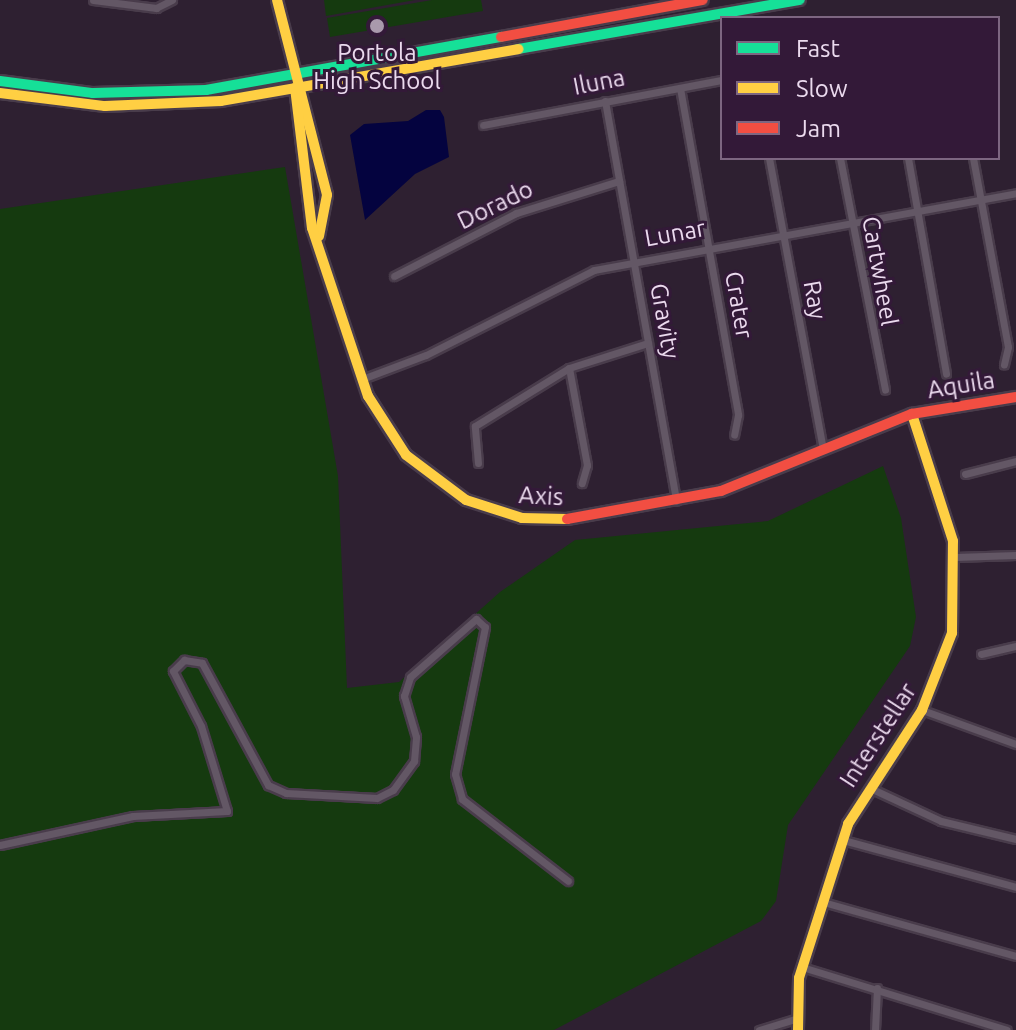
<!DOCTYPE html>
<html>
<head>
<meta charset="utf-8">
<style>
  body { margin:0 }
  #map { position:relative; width:1016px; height:1030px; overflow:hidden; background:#2e2031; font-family:Ubuntu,sans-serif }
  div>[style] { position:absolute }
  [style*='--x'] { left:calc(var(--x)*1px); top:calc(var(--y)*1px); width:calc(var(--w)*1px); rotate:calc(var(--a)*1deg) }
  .green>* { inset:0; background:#153a0f }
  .water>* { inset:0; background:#04033f }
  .roads { filter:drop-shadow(2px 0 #493c4b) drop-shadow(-2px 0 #493c4b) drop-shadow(0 2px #493c4b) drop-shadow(0 -2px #493c4b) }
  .street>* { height:7px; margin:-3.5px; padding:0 3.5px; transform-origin:3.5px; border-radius:3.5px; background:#635765 }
  .fast>* { height:10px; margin:-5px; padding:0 5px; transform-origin:5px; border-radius:5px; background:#16e098 }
  .slow>* { height:10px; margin:-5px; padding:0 5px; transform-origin:5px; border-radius:5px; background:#ffcf43 }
  .jam>* { height:10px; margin:-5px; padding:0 5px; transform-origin:5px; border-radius:5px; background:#f24e42 }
  .dots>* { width:22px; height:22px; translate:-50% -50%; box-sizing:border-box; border:4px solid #331938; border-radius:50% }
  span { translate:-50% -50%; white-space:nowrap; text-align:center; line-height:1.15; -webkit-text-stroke:6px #331938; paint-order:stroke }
  .poi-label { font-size:24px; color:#ebdaee }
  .street-label { font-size:24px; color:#ebdaee }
  .legend { position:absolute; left:720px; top:16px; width:280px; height:144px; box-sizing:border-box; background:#331938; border:2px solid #7d6681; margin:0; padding:10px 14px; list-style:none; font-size:24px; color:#ebdaee }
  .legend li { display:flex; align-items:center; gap:16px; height:40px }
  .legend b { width:40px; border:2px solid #7d6681 }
</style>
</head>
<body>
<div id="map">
  <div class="green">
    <i style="clip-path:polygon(324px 0,415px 0,326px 16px)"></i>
    <i style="clip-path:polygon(432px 0,481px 0,483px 11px,330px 37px,327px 18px)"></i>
    <i style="clip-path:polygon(285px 167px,338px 476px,347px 688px,399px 682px,500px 592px,575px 540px,768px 521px,883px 466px,901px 518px,916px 617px,910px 646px,788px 825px,776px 901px,761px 921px,554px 1030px,0 1030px,0 209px)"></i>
  </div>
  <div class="water">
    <i style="clip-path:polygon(426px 110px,440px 110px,444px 117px,449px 157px,415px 174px,365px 220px,350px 135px,364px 124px,408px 121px)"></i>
  </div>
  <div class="roads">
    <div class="street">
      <i style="--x:93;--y:0;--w:64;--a:7.2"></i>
      <i style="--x:156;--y:8;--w:18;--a:-27"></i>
      <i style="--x:680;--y:88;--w:332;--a:79.9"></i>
      <i style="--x:738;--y:415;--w:20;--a:101"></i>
      <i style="--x:605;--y:101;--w:406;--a:79.9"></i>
      <i style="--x:483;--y:125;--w:243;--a:-10.7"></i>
      <i style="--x:769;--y:158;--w:296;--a:79.5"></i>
      <i style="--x:840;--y:158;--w:236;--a:79"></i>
      <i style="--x:908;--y:158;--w:219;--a:80"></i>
      <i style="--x:973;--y:158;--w:192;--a:79.5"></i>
      <i style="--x:1008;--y:347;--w:18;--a:103"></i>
      <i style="--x:394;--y:276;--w:137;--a:-27.3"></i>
      <i style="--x:516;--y:213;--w:108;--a:-17.3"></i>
      <i style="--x:569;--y:368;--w:99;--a:79.5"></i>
      <i style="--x:587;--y:465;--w:19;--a:106"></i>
      <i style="--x:362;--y:379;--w:68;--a:-20.6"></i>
      <i style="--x:426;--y:355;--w:188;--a:-26.8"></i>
      <i style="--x:594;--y:270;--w:429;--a:-10.3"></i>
      <i style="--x:478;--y:463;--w:37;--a:-95"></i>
      <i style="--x:475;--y:426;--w:110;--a:-31.7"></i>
      <i style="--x:569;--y:368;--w:83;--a:-17.6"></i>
      <i style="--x:965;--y:474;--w:53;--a:-14.3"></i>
      <i style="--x:955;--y:557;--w:61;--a:-1.9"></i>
      <i style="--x:981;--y:654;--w:36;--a:-13"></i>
      <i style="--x:922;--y:710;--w:100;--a:19.9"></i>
      <i style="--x:870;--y:788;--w:78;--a:24.9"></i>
      <i style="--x:941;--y:821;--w:77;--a:13.5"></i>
      <i style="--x:843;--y:840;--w:179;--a:15.2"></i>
      <i style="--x:0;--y:845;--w:136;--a:-12.3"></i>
      <i style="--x:133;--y:816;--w:94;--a:-3"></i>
      <i style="--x:227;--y:811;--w:89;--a:-107"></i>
      <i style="--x:201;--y:726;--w:62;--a:-117"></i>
      <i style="--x:173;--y:671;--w:16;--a:-45"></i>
      <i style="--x:184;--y:660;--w:18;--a:9"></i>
      <i style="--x:202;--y:663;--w:139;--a:61.6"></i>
      <i style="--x:268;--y:785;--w:20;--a:24"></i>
      <i style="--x:286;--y:793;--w:91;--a:3.1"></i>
      <i style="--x:377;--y:798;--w:18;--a:-27"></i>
      <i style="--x:393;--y:790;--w:36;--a:-54"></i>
      <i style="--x:414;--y:761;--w:24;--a:-85"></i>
      <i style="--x:416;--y:737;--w:43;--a:-106.3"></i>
      <i style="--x:404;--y:696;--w:20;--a:-72"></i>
      <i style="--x:410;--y:677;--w:88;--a:-41.3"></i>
      <i style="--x:476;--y:619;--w:12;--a:42"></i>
      <i style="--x:485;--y:627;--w:150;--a:101.5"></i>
      <i style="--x:455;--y:774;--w:26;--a:74"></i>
      <i style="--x:462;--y:799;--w:134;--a:37.7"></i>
      <i style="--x:823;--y:902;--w:200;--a:15.6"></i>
      <i style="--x:802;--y:967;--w:214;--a:17.1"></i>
      <i style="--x:759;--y:1030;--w:39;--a:-17"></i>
      <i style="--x:875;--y:1030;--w:42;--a:-87.3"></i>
    </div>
    <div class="fast">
      <i style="--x:518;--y:49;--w:286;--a:-9.9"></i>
      <i style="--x:0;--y:81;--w:94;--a:7.4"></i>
      <i style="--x:93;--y:93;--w:113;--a:-1.5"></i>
      <i style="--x:206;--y:90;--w:300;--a:-10.2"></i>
    </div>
    <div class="slow">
      <i style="--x:277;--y:0;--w:201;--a:75.6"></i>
      <i style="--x:327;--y:195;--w:42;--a:101"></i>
      <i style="--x:295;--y:88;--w:141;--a:83.1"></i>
      <i style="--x:312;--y:228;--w:177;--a:71.6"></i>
      <i style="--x:368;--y:396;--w:70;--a:57.2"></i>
      <i style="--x:406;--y:455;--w:75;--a:36.9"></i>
      <i style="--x:466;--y:500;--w:59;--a:17.8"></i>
      <i style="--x:522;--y:518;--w:45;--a:1.3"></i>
      <i style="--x:0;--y:93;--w:106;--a:7.1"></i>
      <i style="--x:105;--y:106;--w:116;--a:-2.5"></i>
      <i style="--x:221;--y:101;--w:302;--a:-9.9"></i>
      <i style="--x:798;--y:1030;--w:52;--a:-88.9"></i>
      <i style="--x:799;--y:978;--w:162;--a:-72.3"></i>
      <i style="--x:848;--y:824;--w:136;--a:-57"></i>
      <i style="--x:922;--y:710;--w:83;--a:-68.7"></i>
      <i style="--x:952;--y:633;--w:92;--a:-89.4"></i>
      <i style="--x:953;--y:541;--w:133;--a:-107.9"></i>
    </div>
    <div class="jam">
      <i style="--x:501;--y:37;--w:205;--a:-10.4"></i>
      <i style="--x:567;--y:519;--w:157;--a:-10.3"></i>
      <i style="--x:721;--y:491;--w:206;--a:-22"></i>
      <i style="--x:912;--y:414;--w:105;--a:-9.3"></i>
    </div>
  </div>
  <div class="dots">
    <i style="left:377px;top:26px;background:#a999ac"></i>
  </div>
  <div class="poi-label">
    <span style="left:377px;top:67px">Portola<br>High School</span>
  </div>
  <div class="street-label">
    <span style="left:599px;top:82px;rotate:-11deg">Iluna</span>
    <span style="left:495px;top:205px;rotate:-26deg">Dorado</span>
    <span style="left:675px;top:233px;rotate:-10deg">Lunar</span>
    <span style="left:880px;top:271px;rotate:80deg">Cartwheel</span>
    <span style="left:815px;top:300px;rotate:80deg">Ray</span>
    <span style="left:739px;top:305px;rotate:80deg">Crater</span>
    <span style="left:665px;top:321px;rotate:80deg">Gravity</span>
    <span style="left:961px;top:385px;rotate:-9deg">Aquila</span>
    <span style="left:541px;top:496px;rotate:3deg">Axis</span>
    <span style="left:878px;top:735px;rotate:-57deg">Interstellar</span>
  </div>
  <ul class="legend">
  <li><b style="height:10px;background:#16e098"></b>Fast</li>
  <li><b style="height:10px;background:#ffcf43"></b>Slow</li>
  <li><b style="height:10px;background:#f24e42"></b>Jam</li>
  </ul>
</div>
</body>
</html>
